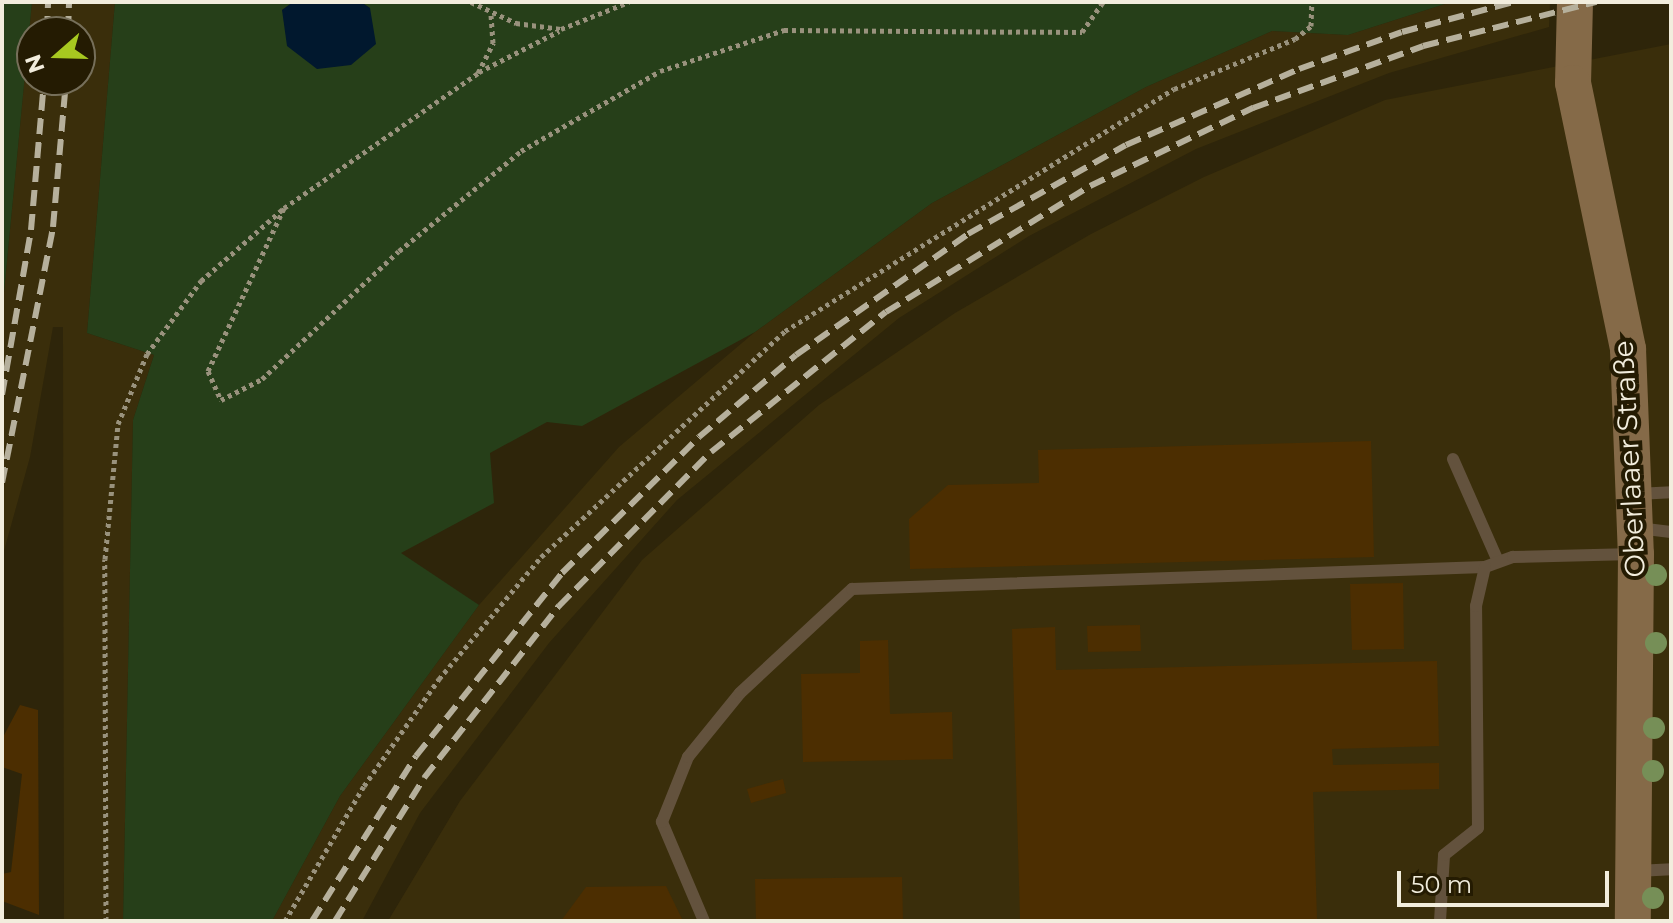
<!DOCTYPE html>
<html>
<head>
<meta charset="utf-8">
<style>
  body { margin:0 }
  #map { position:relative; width:1673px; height:923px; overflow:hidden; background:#2e250a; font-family:Montserrat,sans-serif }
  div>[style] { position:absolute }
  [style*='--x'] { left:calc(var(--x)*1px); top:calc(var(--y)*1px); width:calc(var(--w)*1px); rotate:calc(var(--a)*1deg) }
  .built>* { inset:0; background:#3a2e0b }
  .green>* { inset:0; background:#263f19 }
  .water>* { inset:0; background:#01182e }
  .building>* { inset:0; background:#4c2e01 }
  .path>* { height:5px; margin-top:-2.5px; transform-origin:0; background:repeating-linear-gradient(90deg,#99927d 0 4px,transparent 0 8px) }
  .service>* { height:12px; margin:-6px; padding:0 6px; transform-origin:6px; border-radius:6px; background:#63523d }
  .secondary>* { height:36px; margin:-18px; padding:0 18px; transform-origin:18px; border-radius:18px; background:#856a48 }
  .rail>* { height:6px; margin-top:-3px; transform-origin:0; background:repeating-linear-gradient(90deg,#b6b09c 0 16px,transparent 0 24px) }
  .trees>* { width:22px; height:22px; margin:-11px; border-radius:50%; background:#768f57 }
  span { translate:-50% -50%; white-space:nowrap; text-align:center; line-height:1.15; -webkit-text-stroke:8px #241b02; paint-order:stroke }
  .street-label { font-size:28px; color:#f2eddd }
  .frame { position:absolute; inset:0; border:4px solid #f2eddd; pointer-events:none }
  .north { position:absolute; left:16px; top:16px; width:80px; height:80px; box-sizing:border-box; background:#241b02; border:2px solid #766f5a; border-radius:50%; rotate:250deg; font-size:22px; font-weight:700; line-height:32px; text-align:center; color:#f2eddd }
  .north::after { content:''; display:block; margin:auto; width:28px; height:36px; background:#a7c820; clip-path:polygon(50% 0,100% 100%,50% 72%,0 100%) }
  .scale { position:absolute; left:1397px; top:871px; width:212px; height:36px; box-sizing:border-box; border:4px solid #f2eddd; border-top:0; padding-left:10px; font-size:24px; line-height:28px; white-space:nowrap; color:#f2eddd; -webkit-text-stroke:6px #241b02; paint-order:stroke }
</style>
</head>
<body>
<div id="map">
  <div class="built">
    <i style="clip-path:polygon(evenodd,32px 2px,115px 2px,87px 333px,154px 355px,133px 420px,123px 921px,64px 921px,63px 327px,53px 327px,30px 457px,2px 558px,2px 313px,32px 2px,32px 32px,80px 32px,80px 80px,32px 80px,32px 32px)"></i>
    <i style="clip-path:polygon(1451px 2px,1550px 2px,1549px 27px,1389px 73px,1196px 149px,1029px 236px,899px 318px,677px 500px,549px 643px,420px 813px,362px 921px,272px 921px,340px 796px,479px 605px,619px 447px,755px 332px,932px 203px,1146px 87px,1272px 31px,1348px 35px)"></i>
    <i style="clip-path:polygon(1671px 44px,1671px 921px,388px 921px,460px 801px,642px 560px,819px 405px,955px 313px,1091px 234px,1204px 177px,1385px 100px)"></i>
  </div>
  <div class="green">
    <i style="clip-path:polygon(2px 2px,32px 2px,2px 313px)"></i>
    <i style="clip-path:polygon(115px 2px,293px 2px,282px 10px,370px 8px,361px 2px,1451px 2px,1348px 35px,1272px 31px,1146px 87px,932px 203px,755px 332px,582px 426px,547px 422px,490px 453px,494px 503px,401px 553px,479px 605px,340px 796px,272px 921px,123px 921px,133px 420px,154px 355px,87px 333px)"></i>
  </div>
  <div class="water">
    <i style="clip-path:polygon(293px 2px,361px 2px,370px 8px,376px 44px,351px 65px,317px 69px,287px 46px,282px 10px)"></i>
  </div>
  <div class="building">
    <i style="clip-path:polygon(1371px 441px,1374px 557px,910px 569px,909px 519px,948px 485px,1039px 483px,1038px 450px)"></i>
    <i style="clip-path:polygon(1403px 583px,1404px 649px,1352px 650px,1350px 584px)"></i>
    <i style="clip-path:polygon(1140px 625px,1141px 651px,1088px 652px,1087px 626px)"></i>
    <i style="clip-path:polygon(1055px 627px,1056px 670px,1437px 661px,1439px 746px,1332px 749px,1333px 765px,1439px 763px,1439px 789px,1313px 792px,1317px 919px,1020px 921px,1012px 629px)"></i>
    <i style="clip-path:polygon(888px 640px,890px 714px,952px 712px,953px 759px,803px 762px,801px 674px,860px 673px,860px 641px)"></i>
    <i style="clip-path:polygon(20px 705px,38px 710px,39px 915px,2px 901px,2px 874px,11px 872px,22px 774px,2px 767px,2px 739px)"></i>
    <i style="clip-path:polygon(783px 779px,786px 793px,751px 803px,747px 789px)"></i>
    <i style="clip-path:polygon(902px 877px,903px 921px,756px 921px,755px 879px)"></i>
    <i style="clip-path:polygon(666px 886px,683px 921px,561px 921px,586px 887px)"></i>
  </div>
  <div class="path">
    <i style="--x:471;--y:2;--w:50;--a:25"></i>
    <i style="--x:516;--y:23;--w:45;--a:7.6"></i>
    <i style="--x:561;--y:29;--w:73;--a:-21.7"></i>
    <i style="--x:479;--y:72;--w:90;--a:-27.1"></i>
    <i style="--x:284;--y:208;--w:180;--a:115"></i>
    <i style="--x:208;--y:371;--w:32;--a:66"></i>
    <i style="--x:221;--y:400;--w:46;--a:-27.1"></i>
    <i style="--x:262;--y:379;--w:187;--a:-43.1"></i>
    <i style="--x:399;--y:251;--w:158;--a:-39.3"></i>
    <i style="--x:521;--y:151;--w:160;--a:-29.9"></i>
    <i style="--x:660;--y:71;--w:131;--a:-18.3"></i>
    <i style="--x:784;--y:30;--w:298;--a:0.4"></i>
    <i style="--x:1082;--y:32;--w:37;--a:-55"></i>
    <i style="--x:106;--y:921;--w:362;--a:-90.2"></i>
    <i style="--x:105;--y:559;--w:136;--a:-84.5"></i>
    <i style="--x:118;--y:424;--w:76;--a:-67.5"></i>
    <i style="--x:147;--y:354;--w:91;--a:-53.5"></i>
    <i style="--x:201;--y:281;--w:111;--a:-41.3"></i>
    <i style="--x:284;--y:208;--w:236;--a:-34.8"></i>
    <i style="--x:478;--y:73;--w:34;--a:-63"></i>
    <i style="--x:493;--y:43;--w:28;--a:-94"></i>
    <i style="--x:285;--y:921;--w:156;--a:-59.7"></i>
    <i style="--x:364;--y:786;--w:131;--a:-55"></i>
    <i style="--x:439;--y:679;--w:159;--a:-50.1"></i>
    <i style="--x:541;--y:557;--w:333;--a:-42.8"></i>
    <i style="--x:785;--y:331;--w:458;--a:-31.9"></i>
    <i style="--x:1174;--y:89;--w:131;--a:-22.5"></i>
    <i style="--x:1295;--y:39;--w:21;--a:-39"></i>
    <i style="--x:1311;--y:26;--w:24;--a:-88"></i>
  </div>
  <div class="service">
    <i style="--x:1453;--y:459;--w:111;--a:66.2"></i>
    <i style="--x:1637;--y:494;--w:34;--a:-3"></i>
    <i style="--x:1638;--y:528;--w:33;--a:7"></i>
    <i style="--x:1637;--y:871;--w:34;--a:-3"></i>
    <i style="--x:704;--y:921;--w:108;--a:-113"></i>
    <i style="--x:662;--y:822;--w:70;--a:-68.2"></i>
    <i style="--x:688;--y:757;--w:82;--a:-50.9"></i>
    <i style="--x:740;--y:693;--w:153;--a:-42.9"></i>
    <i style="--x:852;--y:589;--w:633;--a:-1.99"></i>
    <i style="--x:1485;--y:567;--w:30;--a:-20"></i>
    <i style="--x:1513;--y:557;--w:121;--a:-1.4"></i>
    <i style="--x:1440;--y:921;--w:66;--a:-86.5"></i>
    <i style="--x:1444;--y:855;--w:43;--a:-38.5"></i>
    <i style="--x:1478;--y:828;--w:222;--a:-90.5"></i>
    <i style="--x:1476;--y:606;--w:40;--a:-77"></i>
  </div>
  <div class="secondary">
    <i style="--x:1575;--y:2;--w:81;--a:91.4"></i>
    <i style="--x:1573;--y:83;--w:272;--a:78.3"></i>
    <i style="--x:1628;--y:349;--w:205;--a:87.8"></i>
    <i style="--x:1636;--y:554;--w:367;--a:90.5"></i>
  </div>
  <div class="rail">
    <i style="--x:47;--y:32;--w:30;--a:-88"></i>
    <i style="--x:68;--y:32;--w:30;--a:-88"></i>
    <i style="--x:2;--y:395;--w:168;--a:-80"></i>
    <i style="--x:31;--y:230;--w:151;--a:-85"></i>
    <i style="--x:2;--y:483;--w:261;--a:-78.7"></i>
    <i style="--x:53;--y:227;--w:148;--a:-84.9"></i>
    <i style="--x:312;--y:921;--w:195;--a:-57.8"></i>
    <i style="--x:416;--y:756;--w:234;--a:-51.4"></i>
    <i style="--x:562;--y:573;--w:193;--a:-44.8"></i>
    <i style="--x:699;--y:437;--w:127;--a:-40.2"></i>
    <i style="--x:796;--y:355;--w:210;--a:-35.1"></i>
    <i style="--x:968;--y:234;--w:181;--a:-29.4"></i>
    <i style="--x:1126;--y:145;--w:189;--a:-23.7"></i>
    <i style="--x:1299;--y:69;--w:109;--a:-19.8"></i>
    <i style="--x:1402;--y:32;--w:115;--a:-15.1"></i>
    <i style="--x:335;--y:921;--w:168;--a:-58.1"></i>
    <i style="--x:424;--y:778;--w:219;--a:-51.9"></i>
    <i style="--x:559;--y:606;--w:216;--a:-45.4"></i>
    <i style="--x:711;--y:452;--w:224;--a:-38.7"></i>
    <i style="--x:886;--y:312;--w:240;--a:-31.7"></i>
    <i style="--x:1090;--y:186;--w:181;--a:-25.6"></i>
    <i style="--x:1253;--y:108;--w:181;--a:-20"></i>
    <i style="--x:1423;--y:46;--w:179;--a:-14.3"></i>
  </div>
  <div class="trees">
    <i style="left:1656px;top:575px"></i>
    <i style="left:1656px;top:643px"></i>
    <i style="left:1654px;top:728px"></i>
    <i style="left:1653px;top:771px"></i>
    <i style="left:1653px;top:898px"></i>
  </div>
  <div class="street-label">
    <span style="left:1629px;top:459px;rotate:-93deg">Oberlaaer Straße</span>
  </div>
  <div class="frame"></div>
  <div class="north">N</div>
  <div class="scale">50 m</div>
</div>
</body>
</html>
